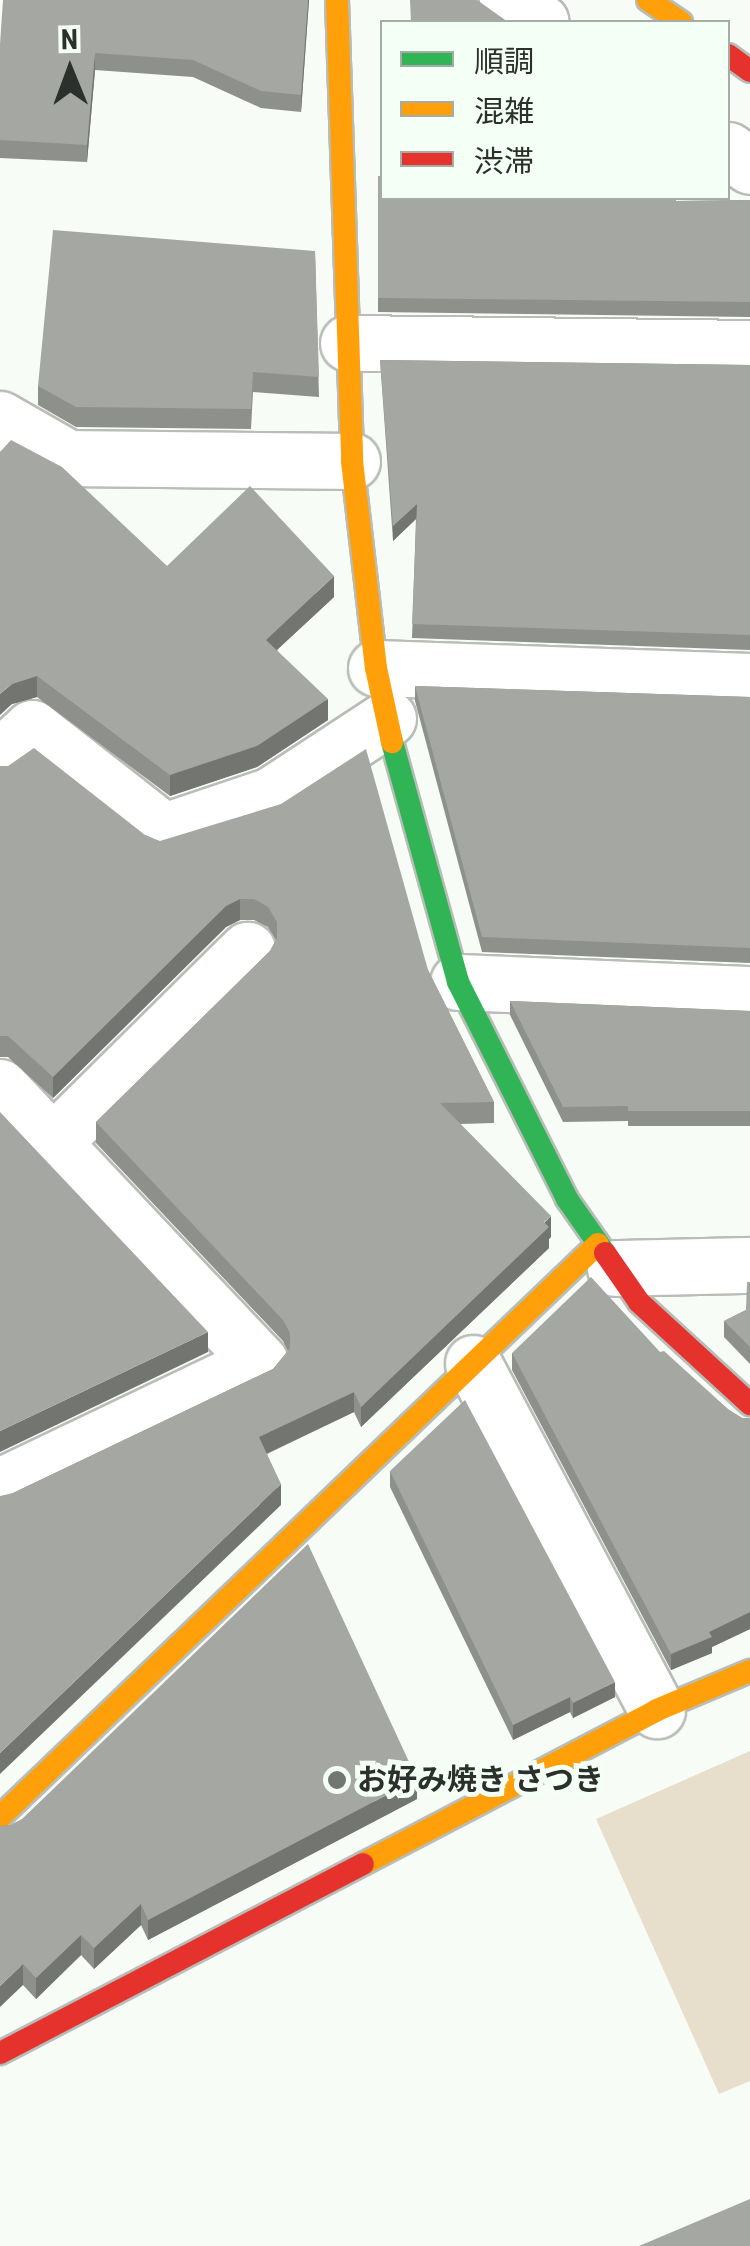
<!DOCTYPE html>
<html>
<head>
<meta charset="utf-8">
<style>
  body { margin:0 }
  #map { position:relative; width:750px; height:2246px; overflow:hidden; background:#f7fcf7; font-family:"Roboto Condensed","Noto Sans JP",sans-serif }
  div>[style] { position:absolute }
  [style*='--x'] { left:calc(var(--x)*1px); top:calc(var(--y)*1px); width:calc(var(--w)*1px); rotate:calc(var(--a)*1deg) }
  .green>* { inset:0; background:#e8decc }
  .roads { filter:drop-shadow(2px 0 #b8bdb8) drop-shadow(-2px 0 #b8bdb8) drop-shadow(0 2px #b8bdb8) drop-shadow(0 -2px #b8bdb8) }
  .street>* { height:55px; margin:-27.5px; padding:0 27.5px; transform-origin:27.5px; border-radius:27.5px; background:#fefffe }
  .fast>* { height:22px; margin:-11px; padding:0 11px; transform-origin:11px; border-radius:11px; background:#30b455 }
  .slow>* { height:22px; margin:-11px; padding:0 11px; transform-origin:11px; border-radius:11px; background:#ff9f0a }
  .jam>* { height:22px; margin:-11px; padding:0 11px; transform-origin:11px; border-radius:11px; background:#e5322d }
  .wall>* { inset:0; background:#8d908b }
  .shaded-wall>* { inset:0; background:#737571 }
  .building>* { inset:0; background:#a4a7a2 }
  .dots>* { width:28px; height:28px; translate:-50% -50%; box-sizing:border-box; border:5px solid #f4fff5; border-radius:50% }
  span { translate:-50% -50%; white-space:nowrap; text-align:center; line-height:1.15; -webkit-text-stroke:10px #f4fff5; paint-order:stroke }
  .poi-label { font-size:30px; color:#2c302c; font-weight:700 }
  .left { translate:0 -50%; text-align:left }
  .legend { position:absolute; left:380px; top:20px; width:350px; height:180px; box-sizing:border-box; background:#f4fff5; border:2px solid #a4aca5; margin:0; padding:12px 18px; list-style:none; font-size:30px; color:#2c302c }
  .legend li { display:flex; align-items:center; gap:20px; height:50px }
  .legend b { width:50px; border:2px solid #a4aca5 }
  .north { position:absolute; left:20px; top:20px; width:100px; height:100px; -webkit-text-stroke:8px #f4fff5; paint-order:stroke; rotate:359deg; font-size:28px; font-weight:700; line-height:40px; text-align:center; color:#2c302c }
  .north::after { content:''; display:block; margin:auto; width:35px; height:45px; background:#2c302c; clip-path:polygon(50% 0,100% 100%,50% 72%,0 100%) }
</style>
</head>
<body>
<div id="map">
  <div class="green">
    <i style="clip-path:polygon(750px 1751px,750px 2081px,719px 2094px,596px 1819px)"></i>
  </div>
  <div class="roads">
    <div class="street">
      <i style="--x:507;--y:0;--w:40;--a:32.9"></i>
      <i style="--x:728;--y:150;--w:27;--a:36"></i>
      <i style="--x:348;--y:343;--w:402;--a:0.7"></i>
      <i style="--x:0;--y:419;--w:78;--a:29.8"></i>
      <i style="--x:68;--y:458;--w:284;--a:0.6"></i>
      <i style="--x:376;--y:668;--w:374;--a:2"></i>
      <i style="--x:0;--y:757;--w:43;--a:-42.2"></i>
      <i style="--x:32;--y:728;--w:167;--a:38"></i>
      <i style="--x:164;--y:831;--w:113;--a:-18.6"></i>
      <i style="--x:271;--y:795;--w:140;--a:-33.3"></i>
      <i style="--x:458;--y:982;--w:292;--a:2.4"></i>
      <i style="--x:0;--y:1087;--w:378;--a:46.6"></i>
      <i style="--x:260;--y:1362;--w:288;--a:154.5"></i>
      <i style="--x:54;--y:1141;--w:272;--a:-44.7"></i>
      <i style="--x:615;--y:1268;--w:135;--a:-1.3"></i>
      <i style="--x:473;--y:1363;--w:393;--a:62.1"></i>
    </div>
    <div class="fast">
      <i style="--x:392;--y:742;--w:249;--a:74.6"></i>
      <i style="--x:458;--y:982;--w:243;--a:63.3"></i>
      <i style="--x:567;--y:1199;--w:66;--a:54.9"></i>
    </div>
    <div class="slow">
      <i style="--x:337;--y:0;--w:461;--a:88.1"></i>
      <i style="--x:352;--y:461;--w:208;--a:83.4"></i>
      <i style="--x:376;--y:668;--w:76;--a:77.8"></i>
      <i style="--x:648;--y:0;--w:40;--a:34"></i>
      <i style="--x:0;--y:1817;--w:828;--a:-43.78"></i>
      <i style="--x:363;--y:1864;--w:332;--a:-27.6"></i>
      <i style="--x:657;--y:1710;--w:101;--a:-22.8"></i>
    </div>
    <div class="jam">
      <i style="--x:728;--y:55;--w:27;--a:36"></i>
      <i style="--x:605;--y:1253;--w:60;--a:55.2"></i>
      <i style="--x:639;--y:1302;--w:151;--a:42.6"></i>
      <i style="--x:0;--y:2053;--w:409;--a:-27.5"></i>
    </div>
  </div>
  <div class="wall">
    <i style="clip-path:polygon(309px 0,301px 112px,261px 108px,193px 77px,95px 70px,87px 162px,0 158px,0 44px)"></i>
    <i style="clip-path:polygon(378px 176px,676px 201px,750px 200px,750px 317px,378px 312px)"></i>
    <i style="clip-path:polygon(315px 251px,319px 397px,253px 392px,251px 429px,76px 427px,38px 405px,38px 386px)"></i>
    <i style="clip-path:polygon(380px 360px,750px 365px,750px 650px,412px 638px,416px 519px,393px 541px)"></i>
    <i style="clip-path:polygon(0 452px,167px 566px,334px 597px,277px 650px,328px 720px,257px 767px,170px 796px,37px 697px,12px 704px)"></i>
    <i style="clip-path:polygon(415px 686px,750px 697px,750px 963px,482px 952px,415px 701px)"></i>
    <i style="clip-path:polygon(0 766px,428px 970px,494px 1102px,494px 1123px,460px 1124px,551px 1237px,549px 1239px,549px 1248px,361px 1427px,354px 1412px,267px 1454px,281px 1505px,13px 1493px,273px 1369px,288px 1351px,283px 1341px,96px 1143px,96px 1122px,270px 951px,276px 940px,268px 927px,254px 920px,240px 920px,226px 927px,53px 1098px,8px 1057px,0 1057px)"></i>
    <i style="clip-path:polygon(510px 1001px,750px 1011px,750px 1126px,628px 1126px,628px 1121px,563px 1122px,510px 1015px)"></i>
    <i style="clip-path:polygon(750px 1282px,750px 1364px,724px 1337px,724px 1321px,746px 1310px)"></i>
    <i style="clip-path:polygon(660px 1352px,729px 1410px,742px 1418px,750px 1418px,750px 1629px,712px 1647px,712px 1653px,671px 1670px,512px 1370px,512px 1353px)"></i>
    <i style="clip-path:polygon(390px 1471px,615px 1697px,573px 1718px,570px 1712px,513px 1740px,390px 1487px)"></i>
    <i style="clip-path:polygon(417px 1799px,148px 1940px,141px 1925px,94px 1969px,81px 1955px,36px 1999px,23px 1985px,0 1826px)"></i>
  </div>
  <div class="shaded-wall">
    <i style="clip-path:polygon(308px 0,309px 0,301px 112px,301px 95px)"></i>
    <i style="clip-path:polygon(95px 53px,95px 70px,87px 162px,87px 145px)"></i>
    <i style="clip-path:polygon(417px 504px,417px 518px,393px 541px,393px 526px)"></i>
    <i style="clip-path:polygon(334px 576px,334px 597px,266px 660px,266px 640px)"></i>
    <i style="clip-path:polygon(37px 676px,37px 697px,12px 704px,0 715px,0 694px,12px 684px)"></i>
    <i style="clip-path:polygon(328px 699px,328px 720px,257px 767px,170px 796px,170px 775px)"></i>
    <i style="clip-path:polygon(240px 899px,240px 920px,226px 927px,53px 1098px,53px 1077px,226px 906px)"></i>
    <i style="clip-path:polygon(551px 1216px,551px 1237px,549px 1239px,549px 1248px,361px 1427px,361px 1407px)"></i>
    <i style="clip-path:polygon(208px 1332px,208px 1352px,0 1452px,0 1431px)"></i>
    <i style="clip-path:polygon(354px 1392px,354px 1412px,259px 1457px,259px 1437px)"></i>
    <i style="clip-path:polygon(281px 1484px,281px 1505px,0 1774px,0 1753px)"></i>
    <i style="clip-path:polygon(750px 1612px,750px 1629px,712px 1647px,712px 1653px,671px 1670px,671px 1654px,709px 1632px)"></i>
    <i style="clip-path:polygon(615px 1682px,615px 1697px,573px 1718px,573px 1703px)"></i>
    <i style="clip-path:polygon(570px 1697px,570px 1712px,513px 1740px,513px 1725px)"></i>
    <i style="clip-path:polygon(417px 1779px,417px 1799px,148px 1940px,148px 1920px)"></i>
    <i style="clip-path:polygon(141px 1904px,141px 1925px,94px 1969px,94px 1948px)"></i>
    <i style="clip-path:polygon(81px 1935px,81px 1955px,36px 1999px,36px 1978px)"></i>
    <i style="clip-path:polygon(23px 1964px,23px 1985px,0 2007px,0 1986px)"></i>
  </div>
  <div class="building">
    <i style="clip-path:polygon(3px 0,308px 0,301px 95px,261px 91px,193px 60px,95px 53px,87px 145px,0 140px,0 44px)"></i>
    <i style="clip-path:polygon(410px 0,477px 0,508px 22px,411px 22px)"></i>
    <i style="clip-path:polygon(378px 176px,382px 176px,382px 198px,676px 198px,676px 201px,750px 200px,750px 302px,378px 298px)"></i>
    <i style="clip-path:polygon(53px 230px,315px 251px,319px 377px,253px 372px,251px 409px,76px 407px,38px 386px)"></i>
    <i style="clip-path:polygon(380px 360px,750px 365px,750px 635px,412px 624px,417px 504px,393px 526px)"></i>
    <i style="clip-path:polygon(11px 440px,62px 467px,167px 566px,250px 486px,334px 576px,266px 640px,328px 699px,257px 746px,170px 775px,37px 676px,12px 684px,0 694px,0 452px)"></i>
    <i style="clip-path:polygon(415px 686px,750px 697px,750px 948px,482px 937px)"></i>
    <i style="clip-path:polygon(34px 748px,145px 835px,160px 841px,281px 804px,366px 749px,428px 970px,494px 1102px,440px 1103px,551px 1216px,544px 1222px,549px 1227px,361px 1407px,354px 1392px,259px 1437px,281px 1484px,0 1753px,0 1496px,13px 1493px,273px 1369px,290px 1348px,290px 1333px,283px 1320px,96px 1122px,270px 951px,277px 938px,277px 922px,268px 907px,254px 899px,240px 899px,226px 906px,53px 1077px,8px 1036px,0 1036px,0 766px,8px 766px)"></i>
    <i style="clip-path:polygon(510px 1001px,750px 1011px,750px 1111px,628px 1111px,628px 1106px,563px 1107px)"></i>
    <i style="clip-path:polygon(0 1112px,208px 1332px,0 1431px)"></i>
    <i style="clip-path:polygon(591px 1277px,660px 1352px,664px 1351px,729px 1410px,742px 1418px,750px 1418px,750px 1612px,709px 1632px,712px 1637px,671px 1654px,512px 1353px)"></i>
    <i style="clip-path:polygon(747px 1282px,750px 1282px,750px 1347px,724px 1321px,746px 1310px)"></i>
    <i style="clip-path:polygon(465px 1400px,615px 1682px,573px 1703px,570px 1697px,513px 1725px,390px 1471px)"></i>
    <i style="clip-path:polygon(308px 1544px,417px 1779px,148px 1920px,141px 1904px,94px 1948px,81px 1935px,36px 1978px,23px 1964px,0 1986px,0 1826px,8px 1826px,22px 1819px)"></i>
    <i style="clip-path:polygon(750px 2199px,750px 2246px,639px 2246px)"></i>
  </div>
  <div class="dots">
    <i style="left:337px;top:1780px;background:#737773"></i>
  </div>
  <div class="poi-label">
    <span class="left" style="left:357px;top:1780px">お好み焼き さつき</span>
  </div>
  <ul class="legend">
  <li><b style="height:12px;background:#30b455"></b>順調</li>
  <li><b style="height:12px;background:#ff9f0a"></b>混雑</li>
  <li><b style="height:12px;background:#e5322d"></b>渋滞</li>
  </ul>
  <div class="north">N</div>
</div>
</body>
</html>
